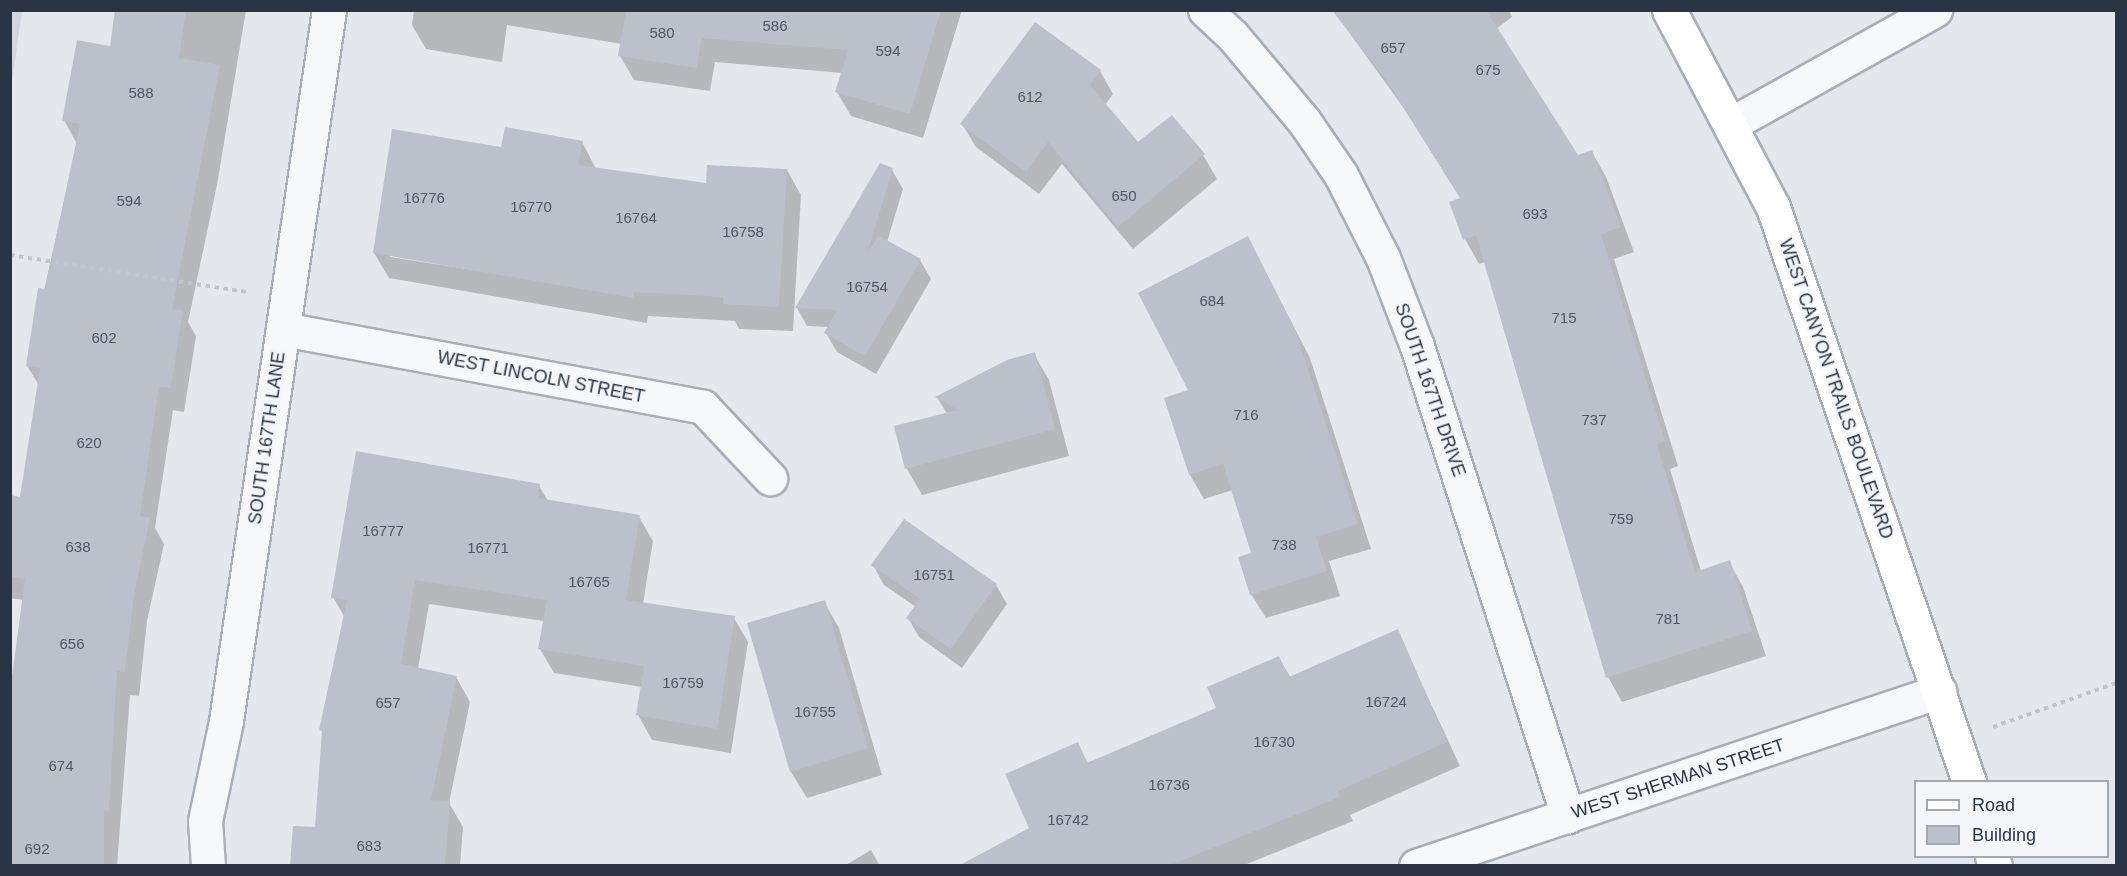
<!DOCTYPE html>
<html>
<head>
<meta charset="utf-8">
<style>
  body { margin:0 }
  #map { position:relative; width:2127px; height:876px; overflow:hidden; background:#e4e7ec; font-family:Arial,sans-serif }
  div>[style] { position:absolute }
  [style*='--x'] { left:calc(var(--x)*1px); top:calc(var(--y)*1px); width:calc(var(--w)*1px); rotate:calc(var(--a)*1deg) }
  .built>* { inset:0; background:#d2d6de }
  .shadow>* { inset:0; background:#0003 }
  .building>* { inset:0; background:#bbc0ca }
  .path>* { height:4px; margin-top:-2px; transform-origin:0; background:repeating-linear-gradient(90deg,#c2c5cb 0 4.5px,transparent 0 9px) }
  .roads { filter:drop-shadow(2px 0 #a9aeb7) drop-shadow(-2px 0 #a9aeb7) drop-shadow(0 2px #a9aeb7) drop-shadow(0 -2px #a9aeb7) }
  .street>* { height:33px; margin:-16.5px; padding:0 16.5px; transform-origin:16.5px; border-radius:16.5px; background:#f7f8fa }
  .secondary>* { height:33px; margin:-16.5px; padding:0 16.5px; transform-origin:16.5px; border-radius:16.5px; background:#fff }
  span { translate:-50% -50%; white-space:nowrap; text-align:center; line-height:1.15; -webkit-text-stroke:5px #f4f6f9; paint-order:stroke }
  .number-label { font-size:15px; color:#4f5766 }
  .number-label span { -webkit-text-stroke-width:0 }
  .street-label { font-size:18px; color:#2b3445 }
  .frame { position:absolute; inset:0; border:12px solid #2b3445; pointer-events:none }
  .legend { position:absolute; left:1914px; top:780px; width:195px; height:78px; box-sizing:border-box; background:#f4f6f9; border:2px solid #a4a8b1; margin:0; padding:8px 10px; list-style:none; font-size:18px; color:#2b3445 }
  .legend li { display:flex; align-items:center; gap:12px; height:30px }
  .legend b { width:30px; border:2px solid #a4a8b1 }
</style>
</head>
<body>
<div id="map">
  <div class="built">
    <i style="clip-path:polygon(11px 10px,22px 11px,11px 89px,10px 11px)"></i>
  </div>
  <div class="shadow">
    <i style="clip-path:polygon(117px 10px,246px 10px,217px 185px,188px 322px,196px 336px,184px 412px,173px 410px,155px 528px,164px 544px,147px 621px,139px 696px,130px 695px,117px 866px,10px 866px,23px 600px,10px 598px,10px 497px,21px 498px,39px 385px,27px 366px,77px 144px,64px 120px,111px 48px)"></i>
    <i style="clip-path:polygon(414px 10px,962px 10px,923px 138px,851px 116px,837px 92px,842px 73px,715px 62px,710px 91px,634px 80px,620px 56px,622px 44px,507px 25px,502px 62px,426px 49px,412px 25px)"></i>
    <i style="clip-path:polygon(1333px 10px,1509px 10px,1512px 17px,1496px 29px,1577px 157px,1592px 152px,1606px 177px,1634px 252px,1614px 259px,1678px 466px,1670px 469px,1701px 571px,1729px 562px,1743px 587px,1766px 656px,1622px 702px,1608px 677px,1485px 262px,1479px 264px,1465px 239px,1461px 199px,1403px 107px)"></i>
    <i style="clip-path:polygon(1100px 71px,1113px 94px,1105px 105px,1138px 145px,1203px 155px,1217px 179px,1133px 249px,1062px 164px,1039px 194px,976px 147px,962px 124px)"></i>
    <i style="clip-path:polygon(evenodd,582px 142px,596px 169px,708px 185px,787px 170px,801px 195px,793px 331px,739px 329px,735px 321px,648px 316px,647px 323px,389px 278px,374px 253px,503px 148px,582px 142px,390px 254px,487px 272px,390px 257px,390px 254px)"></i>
    <i style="clip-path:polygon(892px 170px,903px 189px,887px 242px,920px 260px,931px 279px,876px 374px,837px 352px,826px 333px,829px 327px,807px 326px,797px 308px)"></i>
    <i style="clip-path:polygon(1248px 238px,1310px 358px,1371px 549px,1329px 561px,1340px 596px,1266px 618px,1251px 594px,1253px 554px,1233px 490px,1204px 499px,1190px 475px,1166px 399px,1190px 391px)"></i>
    <i style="clip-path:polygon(1034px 354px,1049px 380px,1069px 456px,922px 495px,907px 469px,896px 427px,947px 414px,937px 397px)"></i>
    <i style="clip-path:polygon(539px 486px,548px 501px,639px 517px,653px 541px,643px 604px,734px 618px,748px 642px,731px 753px,652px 740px,638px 715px,642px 687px,554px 673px,540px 649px,544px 621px,429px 604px,418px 669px,456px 677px,470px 702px,449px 803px,463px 827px,460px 866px,291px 866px,317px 828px,324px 736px,321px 730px,345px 618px,333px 597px)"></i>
    <i style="clip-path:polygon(873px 565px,996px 585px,1007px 604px,962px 668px,919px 637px,908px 618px,916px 607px,884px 585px)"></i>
    <i style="clip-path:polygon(824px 602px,839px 628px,882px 775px,807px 798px,791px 772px)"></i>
    <i style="clip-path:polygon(1397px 631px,1460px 766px,1350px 815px,1353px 821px,1242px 866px,961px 866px,1031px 829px,1077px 744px,1088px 763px,1218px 709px,1279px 658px,1291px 678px)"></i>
    <i style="clip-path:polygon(871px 850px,880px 866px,844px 866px)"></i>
  </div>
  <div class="building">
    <i style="clip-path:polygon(115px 10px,186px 10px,179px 58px,220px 65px,172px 309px,183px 310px,171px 388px,159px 387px,140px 516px,150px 518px,134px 596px,125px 672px,117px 671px,109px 811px,104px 810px,104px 866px,10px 866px,10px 691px,25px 579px,10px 577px,10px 495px,20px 497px,40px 368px,26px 366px,38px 288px,45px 289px,80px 124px,62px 121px,77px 40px,110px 46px)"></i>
    <i style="clip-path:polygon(626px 10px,941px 10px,910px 114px,835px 92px,848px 50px,702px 38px,702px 34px,697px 68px,618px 56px)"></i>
    <i style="clip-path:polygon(1332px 10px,1486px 10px,1578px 155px,1592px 150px,1621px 227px,1601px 234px,1665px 441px,1657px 444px,1695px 572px,1730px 560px,1752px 631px,1606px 678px,1476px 235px,1463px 240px,1449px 202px,1460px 198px,1387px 81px)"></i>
    <i style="clip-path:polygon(1035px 22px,1101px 70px,1090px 85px,1138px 142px,1172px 115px,1205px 154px,1118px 227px,1048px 142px,1026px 172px,960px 124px)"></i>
    <i style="clip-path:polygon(505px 127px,583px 141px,578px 165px,706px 183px,707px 165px,787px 169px,779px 307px,723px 304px,723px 297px,634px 292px,633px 298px,373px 253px,392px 129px,501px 147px)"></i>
    <i style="clip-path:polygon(880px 163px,893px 168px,868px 251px,879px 236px,921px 259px,865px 356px,824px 333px,837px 310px,795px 308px)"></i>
    <i style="clip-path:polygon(1248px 236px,1296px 332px,1358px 524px,1316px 537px,1327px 571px,1250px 595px,1238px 557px,1251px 553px,1223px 464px,1189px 475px,1164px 398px,1188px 390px,1138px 293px)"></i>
    <i style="clip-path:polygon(1035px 352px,1055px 429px,905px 469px,894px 426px,958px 410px,935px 397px,1007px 360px)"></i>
    <i style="clip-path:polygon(356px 451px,540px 484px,538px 498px,640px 515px,626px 600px,735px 616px,717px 729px,636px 715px,644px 666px,538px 649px,547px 600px,415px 580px,401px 664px,457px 676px,431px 800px,450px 801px,445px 866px,290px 866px,293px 826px,315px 827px,322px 731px,319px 730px,347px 600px,331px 598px)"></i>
    <i style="clip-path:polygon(904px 519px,997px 584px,951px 649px,906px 618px,920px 599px,871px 565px)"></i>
    <i style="clip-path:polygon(825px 600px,868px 748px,790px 772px,747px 623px)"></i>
    <i style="clip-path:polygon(1398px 629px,1447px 742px,1338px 791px,1340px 797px,1168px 866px,958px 866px,1029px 828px,1005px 774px,1078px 742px,1087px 763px,1216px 708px,1207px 687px,1279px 656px,1289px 677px)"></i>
  </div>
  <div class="path">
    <i style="--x:10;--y:255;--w:240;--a:8.9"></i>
    <i style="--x:1993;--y:727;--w:131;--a:-19.7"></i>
  </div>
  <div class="roads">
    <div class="street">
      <i style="--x:1205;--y:10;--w:37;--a:43"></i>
      <i style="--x:1232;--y:35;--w:112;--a:50.1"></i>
      <i style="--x:1304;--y:121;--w:65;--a:55.6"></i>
      <i style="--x:1341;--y:175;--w:93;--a:63.2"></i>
      <i style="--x:1383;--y:258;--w:94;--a:68.9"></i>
      <i style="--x:1417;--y:346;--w:494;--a:72.2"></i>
      <i style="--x:1731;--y:124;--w:234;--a:-29.2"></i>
      <i style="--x:283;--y:329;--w:427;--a:10.5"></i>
      <i style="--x:703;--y:407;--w:98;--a:46.7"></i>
      <i style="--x:208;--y:866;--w:45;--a:-93.8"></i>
      <i style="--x:205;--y:821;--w:102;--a:-78.1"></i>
      <i style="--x:226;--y:721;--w:718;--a:-81.76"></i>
      <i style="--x:1416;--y:866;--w:552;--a:-18.47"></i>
    </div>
    <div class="secondary">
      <i style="--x:1669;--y:10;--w:223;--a:62.2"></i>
      <i style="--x:1773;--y:207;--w:607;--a:71.18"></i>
      <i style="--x:1992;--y:856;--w:10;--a:73"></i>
    </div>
  </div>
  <div class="number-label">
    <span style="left:775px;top:26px">586</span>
    <span style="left:662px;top:33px">580</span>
    <span style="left:1393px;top:48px">657</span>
    <span style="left:888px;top:51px">594</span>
    <span style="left:1488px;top:70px">675</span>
    <span style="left:141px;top:93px">588</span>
    <span style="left:1030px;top:97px">612</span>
    <span style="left:1124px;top:196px">650</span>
    <span style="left:424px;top:198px">16776</span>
    <span style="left:129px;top:201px">594</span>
    <span style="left:531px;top:207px">16770</span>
    <span style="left:1535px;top:214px">693</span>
    <span style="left:636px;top:218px">16764</span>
    <span style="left:743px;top:232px">16758</span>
    <span style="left:867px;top:287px">16754</span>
    <span style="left:1212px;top:301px">684</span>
    <span style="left:1564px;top:318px">715</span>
    <span style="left:104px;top:338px">602</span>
    <span style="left:1246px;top:415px">716</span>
    <span style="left:1594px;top:420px">737</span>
    <span style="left:89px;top:443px">620</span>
    <span style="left:1621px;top:519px">759</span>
    <span style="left:383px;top:531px">16777</span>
    <span style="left:1284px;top:545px">738</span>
    <span style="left:78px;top:547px">638</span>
    <span style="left:488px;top:548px">16771</span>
    <span style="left:934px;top:575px">16751</span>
    <span style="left:589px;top:582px">16765</span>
    <span style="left:1668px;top:619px">781</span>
    <span style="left:72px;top:644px">656</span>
    <span style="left:683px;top:683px">16759</span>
    <span style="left:1386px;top:702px">16724</span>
    <span style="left:388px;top:703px">657</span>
    <span style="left:815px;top:712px">16755</span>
    <span style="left:1274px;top:742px">16730</span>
    <span style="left:61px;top:766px">674</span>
    <span style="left:1169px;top:785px">16736</span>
    <span style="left:1068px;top:820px">16742</span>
    <span style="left:369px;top:846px">683</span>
    <span style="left:37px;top:849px">692</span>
  </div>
  <div class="street-label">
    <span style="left:541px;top:377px;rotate:11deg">WEST LINCOLN STREET</span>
    <span style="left:1836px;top:389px;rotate:71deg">WEST CANYON TRAILS BOULEVARD</span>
    <span style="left:1430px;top:390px;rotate:71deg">SOUTH 167TH DRIVE</span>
    <span style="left:267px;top:438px;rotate:-82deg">SOUTH 167TH LANE</span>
    <span style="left:1678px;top:779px;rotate:-18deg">WEST SHERMAN STREET</span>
  </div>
  <div class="frame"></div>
  <ul class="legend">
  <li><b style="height:8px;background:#fff"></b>Road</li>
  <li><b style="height:16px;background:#bbc0ca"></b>Building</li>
  </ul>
</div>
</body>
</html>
